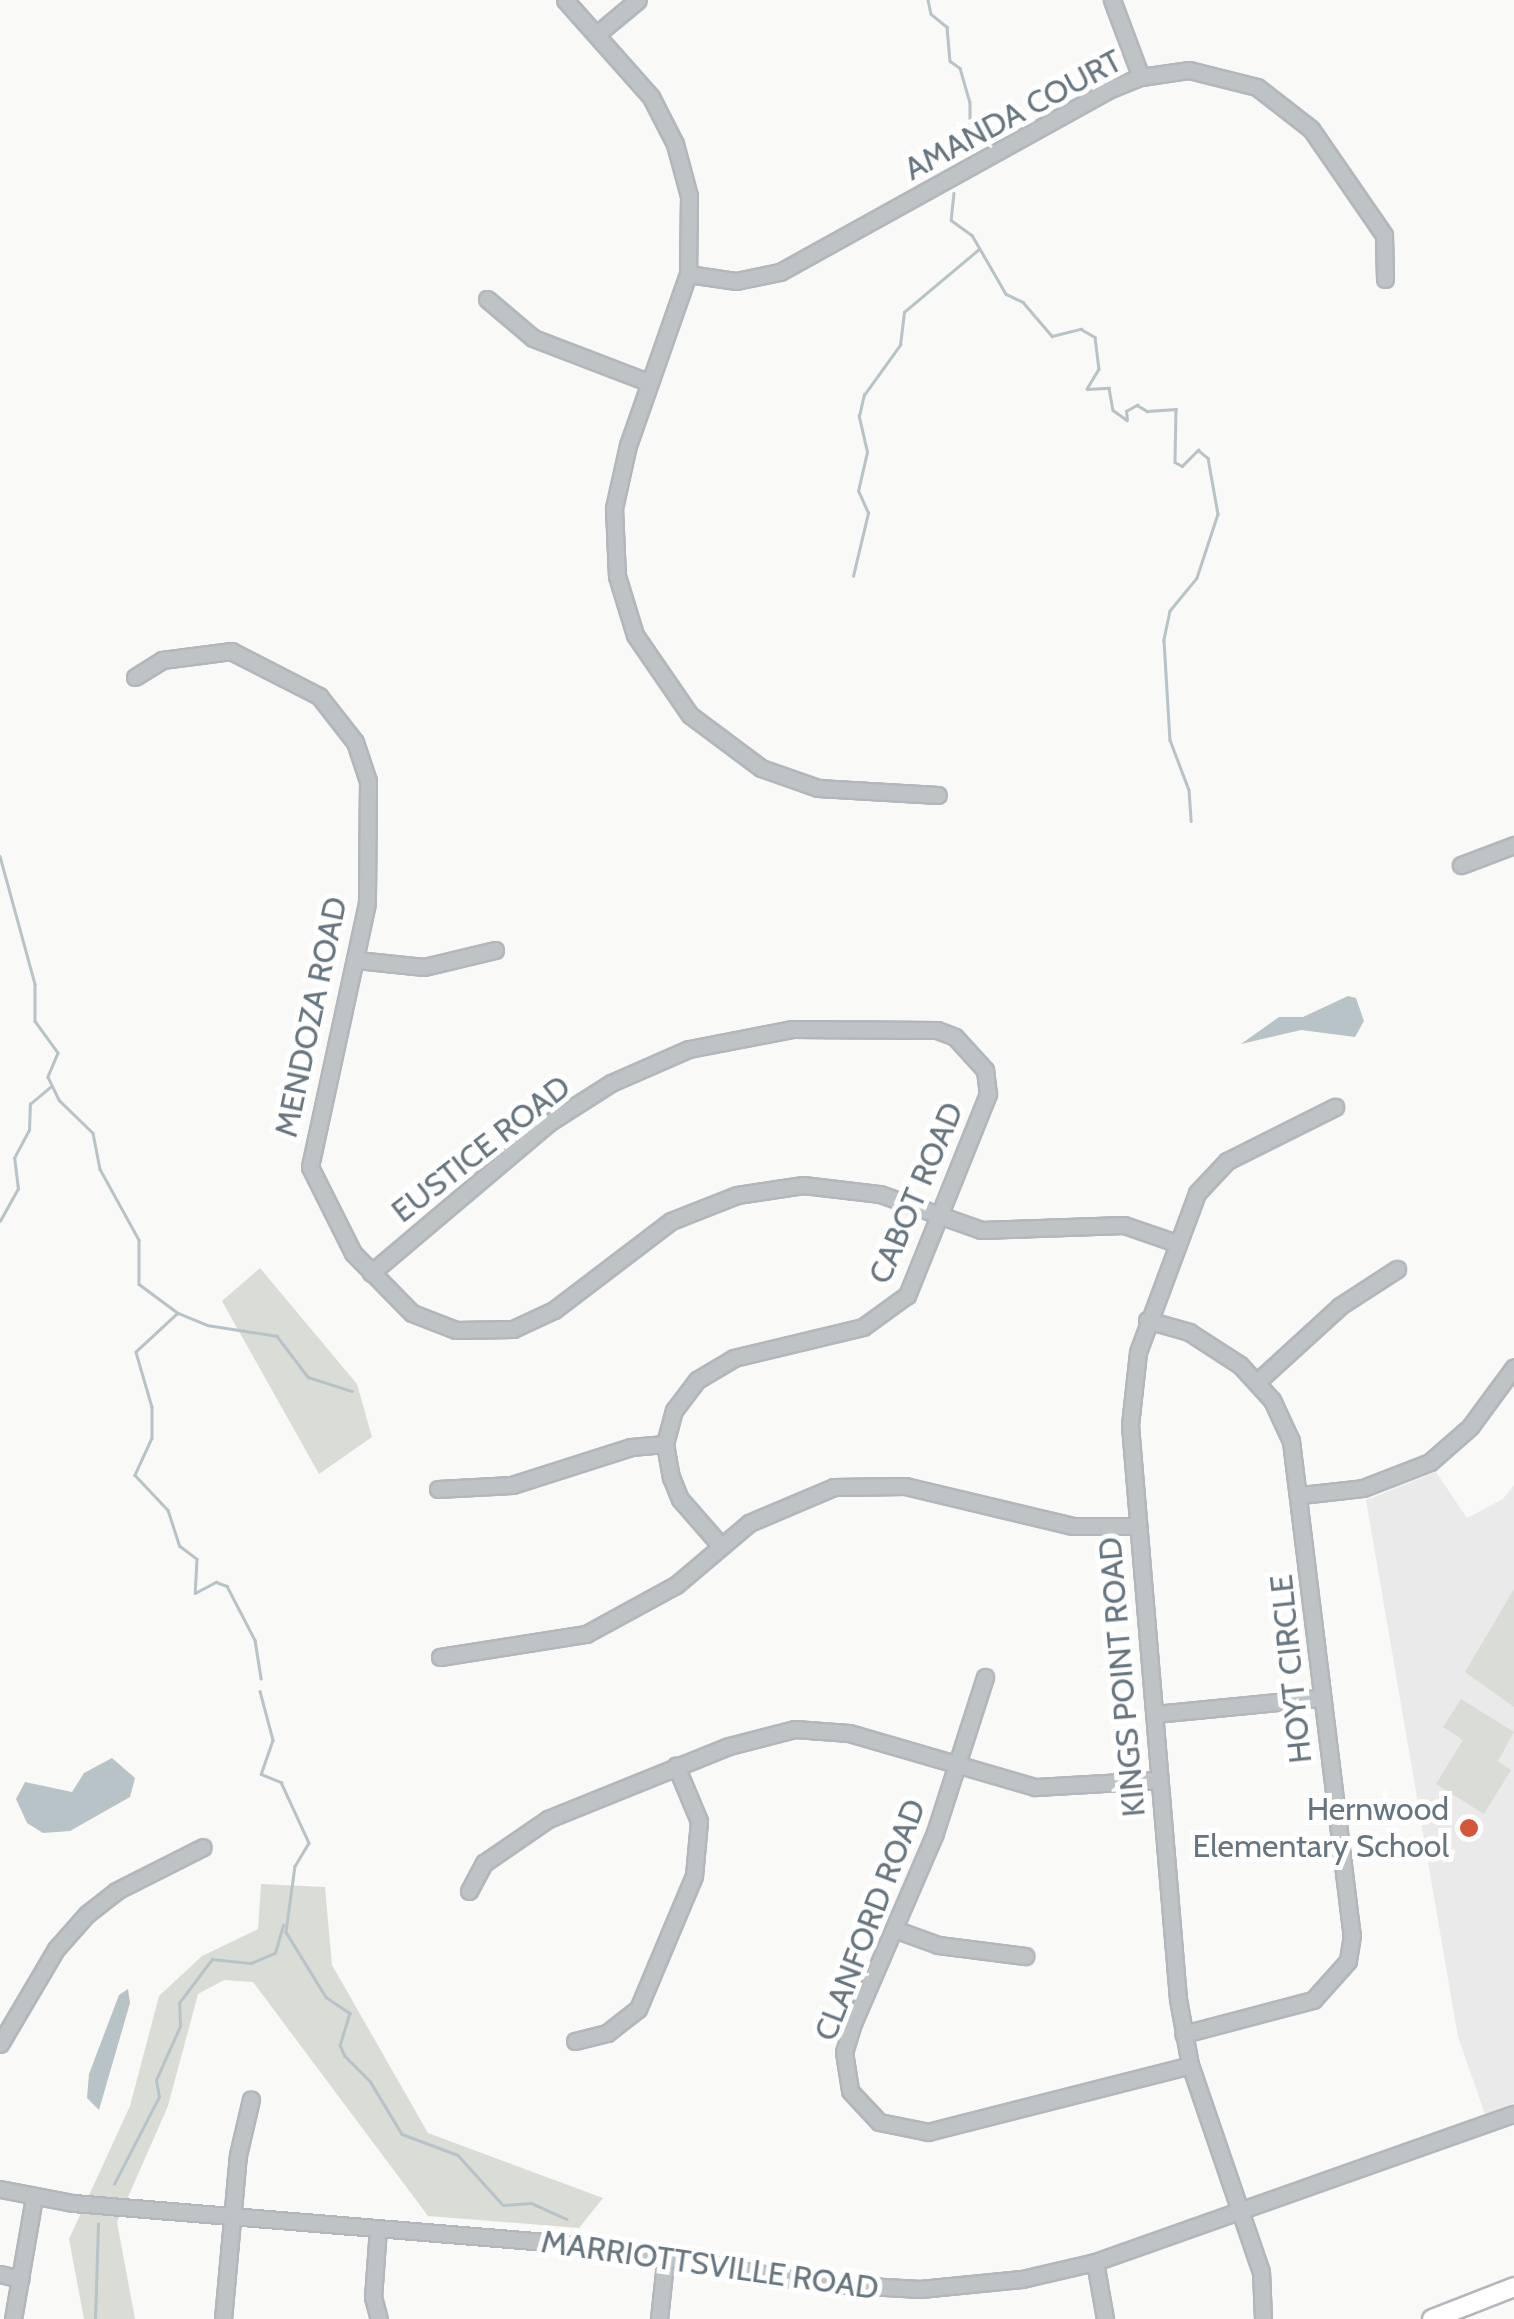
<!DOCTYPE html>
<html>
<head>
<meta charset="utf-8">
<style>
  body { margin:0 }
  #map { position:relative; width:1514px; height:2319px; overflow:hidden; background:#f9f9f7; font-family:Cabin,sans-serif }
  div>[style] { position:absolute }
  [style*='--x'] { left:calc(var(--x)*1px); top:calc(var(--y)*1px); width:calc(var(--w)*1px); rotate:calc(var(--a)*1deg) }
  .built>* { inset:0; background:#eaeaea }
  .green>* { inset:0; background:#d9ddd6 }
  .water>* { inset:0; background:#b7c3c6 }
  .stream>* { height:2.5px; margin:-1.25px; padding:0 1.25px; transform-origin:1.25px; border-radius:1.25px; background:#b7c3c6 }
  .roads { filter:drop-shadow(2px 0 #b2b7bb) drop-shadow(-2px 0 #b2b7bb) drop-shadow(0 2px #b2b7bb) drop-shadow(0 -2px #b2b7bb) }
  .minor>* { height:15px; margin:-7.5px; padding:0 7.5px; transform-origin:7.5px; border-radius:7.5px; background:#bec3c6 }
  .major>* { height:18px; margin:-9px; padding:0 9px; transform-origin:9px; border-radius:9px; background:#fff }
  .dots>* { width:28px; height:28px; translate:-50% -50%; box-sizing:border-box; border:5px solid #fff; border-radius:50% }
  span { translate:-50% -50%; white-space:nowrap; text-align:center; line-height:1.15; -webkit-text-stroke:10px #fff; paint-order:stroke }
  .street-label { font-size:32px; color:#66757f }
  .poi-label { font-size:32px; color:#66757f }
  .right { translate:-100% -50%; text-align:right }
</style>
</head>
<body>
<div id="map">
  <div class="built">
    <i style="clip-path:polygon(1436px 1472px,1467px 1518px,1503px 1499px,1514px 1485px,1514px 2103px,1485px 2114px,1458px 2037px,1366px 1500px)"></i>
  </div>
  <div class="green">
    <i style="clip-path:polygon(260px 1268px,357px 1384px,372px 1437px,319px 1474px,222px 1301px)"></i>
    <i style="clip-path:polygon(1514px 1589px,1514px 1707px,1465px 1672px)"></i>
    <i style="clip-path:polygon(1461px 1699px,1514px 1732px,1498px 1761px,1511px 1770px,1484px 1814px,1436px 1784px,1463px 1740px,1443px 1727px)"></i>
    <i style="clip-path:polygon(261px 1884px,325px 1887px,332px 1965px,428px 2133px,603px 2198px,579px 2228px,428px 2216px,253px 1982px,224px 1980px,198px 1994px,168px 2106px,117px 2222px,135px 2319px,84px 2319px,69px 2239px,130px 2106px,159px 1996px,202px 1956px,258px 1929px)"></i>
  </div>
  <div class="water">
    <i style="clip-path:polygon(1348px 996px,1356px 998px,1364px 1021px,1355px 1037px,1301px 1030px,1241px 1044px,1279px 1017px,1303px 1017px)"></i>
    <i style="clip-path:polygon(112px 1758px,135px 1778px,130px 1797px,70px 1831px,43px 1833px,27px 1823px,16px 1799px,25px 1782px,72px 1792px,84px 1773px)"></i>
    <i style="clip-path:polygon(128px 1989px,130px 2003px,99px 2110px,87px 2098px,89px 2074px,119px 1995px)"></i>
  </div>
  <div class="stream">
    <i style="--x:928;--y:0;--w:14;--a:78"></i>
    <i style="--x:931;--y:14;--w:21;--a:39"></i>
    <i style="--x:947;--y:27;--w:34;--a:85"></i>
    <i style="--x:950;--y:61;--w:12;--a:35"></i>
    <i style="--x:960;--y:68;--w:35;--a:74"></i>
    <i style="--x:970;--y:102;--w:43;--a:90"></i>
    <i style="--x:954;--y:193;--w:27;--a:96"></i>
    <i style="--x:951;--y:220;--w:26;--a:36"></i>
    <i style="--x:972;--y:235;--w:68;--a:60"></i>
    <i style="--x:1006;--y:294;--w:19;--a:25"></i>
    <i style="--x:1023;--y:302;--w:45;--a:49.5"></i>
    <i style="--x:1052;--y:336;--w:30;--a:-14"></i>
    <i style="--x:1081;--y:329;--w:16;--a:30"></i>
    <i style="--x:1095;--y:337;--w:32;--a:83"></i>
    <i style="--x:1099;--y:369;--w:23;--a:121"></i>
    <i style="--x:1087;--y:389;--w:22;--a:-3"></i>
    <i style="--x:1109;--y:388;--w:22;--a:80"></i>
    <i style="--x:1113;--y:410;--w:17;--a:36"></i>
    <i style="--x:1127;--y:420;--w:9;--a:-96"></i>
    <i style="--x:1126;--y:411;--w:13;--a:-29"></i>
    <i style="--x:1137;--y:405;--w:12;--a:31"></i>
    <i style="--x:1147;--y:411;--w:29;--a:-4"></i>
    <i style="--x:1176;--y:409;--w:53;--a:91.1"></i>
    <i style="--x:1175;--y:462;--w:8;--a:30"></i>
    <i style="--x:1182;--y:466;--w:23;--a:-45"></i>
    <i style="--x:1198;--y:450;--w:13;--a:39"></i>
    <i style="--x:1208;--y:458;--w:57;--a:79.9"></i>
    <i style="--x:1218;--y:514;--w:67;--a:108.2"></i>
    <i style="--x:1197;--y:578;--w:43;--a:129.3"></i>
    <i style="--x:1170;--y:611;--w:30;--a:102"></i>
    <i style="--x:1164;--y:640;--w:100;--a:86.6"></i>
    <i style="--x:1170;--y:740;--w:53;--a:69.2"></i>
    <i style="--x:1189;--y:790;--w:31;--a:86"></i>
    <i style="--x:853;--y:576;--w:65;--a:-76.6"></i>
    <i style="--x:868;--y:513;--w:24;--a:-114"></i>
    <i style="--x:858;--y:491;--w:40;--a:-77"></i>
    <i style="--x:867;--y:452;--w:37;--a:-103"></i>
    <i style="--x:859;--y:416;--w:22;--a:-77"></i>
    <i style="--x:864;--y:395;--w:62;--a:-54.2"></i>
    <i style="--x:900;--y:345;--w:33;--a:-83"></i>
    <i style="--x:904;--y:312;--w:97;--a:-40"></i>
    <i style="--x:0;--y:856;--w:133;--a:74.7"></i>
    <i style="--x:35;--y:984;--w:37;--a:90"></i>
    <i style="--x:35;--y:1021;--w:39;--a:54"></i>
    <i style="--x:58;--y:1053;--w:26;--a:113"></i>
    <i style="--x:48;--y:1077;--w:25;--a:64"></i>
    <i style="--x:59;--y:1100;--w:47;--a:44.1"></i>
    <i style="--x:93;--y:1133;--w:37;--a:79"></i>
    <i style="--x:100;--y:1169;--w:81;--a:61.2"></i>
    <i style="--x:139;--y:1240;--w:44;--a:90"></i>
    <i style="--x:139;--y:1284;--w:49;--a:36.6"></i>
    <i style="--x:178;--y:1313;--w:57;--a:137.1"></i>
    <i style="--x:136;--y:1352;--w:57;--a:73.8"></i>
    <i style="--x:152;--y:1407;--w:31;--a:90"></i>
    <i style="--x:152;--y:1438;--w:41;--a:114.7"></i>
    <i style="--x:135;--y:1475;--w:48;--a:46.7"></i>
    <i style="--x:168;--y:1510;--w:38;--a:72"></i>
    <i style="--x:180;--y:1546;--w:21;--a:37"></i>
    <i style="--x:197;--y:1559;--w:34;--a:93"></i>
    <i style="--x:195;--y:1593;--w:24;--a:-28"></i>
    <i style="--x:216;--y:1582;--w:12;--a:20"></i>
    <i style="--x:227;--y:1586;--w:61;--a:62.6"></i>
    <i style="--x:255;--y:1640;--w:39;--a:81"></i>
    <i style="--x:0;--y:1221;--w:37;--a:-61"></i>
    <i style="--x:18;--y:1189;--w:31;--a:-97"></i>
    <i style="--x:14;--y:1158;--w:32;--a:-62"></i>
    <i style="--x:29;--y:1130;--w:26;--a:-88"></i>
    <i style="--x:30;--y:1104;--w:26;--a:-40"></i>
    <i style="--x:178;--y:1313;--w:31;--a:22"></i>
    <i style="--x:207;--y:1325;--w:71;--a:8.9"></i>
    <i style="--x:277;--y:1336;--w:51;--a:52.9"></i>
    <i style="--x:308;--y:1377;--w:46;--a:17.7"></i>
    <i style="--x:260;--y:1691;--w:51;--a:75.1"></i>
    <i style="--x:273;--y:1740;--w:36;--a:109"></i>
    <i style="--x:261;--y:1774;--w:22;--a:22"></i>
    <i style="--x:281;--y:1782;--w:67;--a:65.3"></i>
    <i style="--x:309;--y:1843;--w:27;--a:121"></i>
    <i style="--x:295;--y:1866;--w:67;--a:97.8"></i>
    <i style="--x:286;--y:1932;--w:76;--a:58.4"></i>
    <i style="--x:326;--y:1997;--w:29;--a:34"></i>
    <i style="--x:350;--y:2013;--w:34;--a:107"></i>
    <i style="--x:340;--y:2045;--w:12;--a:66"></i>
    <i style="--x:345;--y:2056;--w:35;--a:45"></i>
    <i style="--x:370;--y:2081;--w:62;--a:58.9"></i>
    <i style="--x:402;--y:2134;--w:60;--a:20.6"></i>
    <i style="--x:458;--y:2155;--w:67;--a:48"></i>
    <i style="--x:503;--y:2205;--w:28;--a:-4"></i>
    <i style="--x:531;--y:2203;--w:39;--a:24"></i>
    <i style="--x:114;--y:2184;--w:98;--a:-62.7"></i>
    <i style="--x:159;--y:2097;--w:17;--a:-100"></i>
    <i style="--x:156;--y:2080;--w:59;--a:-66"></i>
    <i style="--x:180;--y:2026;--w:23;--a:-92"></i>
    <i style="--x:179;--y:2003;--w:55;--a:-53.1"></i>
    <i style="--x:212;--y:1959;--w:39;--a:6"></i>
    <i style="--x:251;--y:1963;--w:26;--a:-23"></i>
    <i style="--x:275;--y:1953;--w:29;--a:-74"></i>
    <i style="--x:95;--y:2319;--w:95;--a:-88.2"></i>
  </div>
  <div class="roads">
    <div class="minor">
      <i style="--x:565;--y:0;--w:130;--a:48.4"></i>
      <i style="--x:651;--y:97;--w:53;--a:62.9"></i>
      <i style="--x:675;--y:144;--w:54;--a:74.9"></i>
      <i style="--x:689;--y:196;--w:78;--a:90.7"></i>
      <i style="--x:688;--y:274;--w:181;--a:109.3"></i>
      <i style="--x:628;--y:445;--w:65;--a:102.5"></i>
      <i style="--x:614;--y:508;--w:68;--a:87.5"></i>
      <i style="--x:617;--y:576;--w:62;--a:73"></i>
      <i style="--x:635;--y:635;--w:97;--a:55.5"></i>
      <i style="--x:690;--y:715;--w:89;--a:36.7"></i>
      <i style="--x:761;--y:768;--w:60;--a:19.3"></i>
      <i style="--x:818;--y:788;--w:120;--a:3.3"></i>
      <i style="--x:1112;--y:0;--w:82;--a:69.4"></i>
      <i style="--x:597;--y:34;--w:53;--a:-39.7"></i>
      <i style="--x:688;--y:274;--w:49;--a:8.3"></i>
      <i style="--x:736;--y:281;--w:45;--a:-11.6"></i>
      <i style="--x:780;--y:272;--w:375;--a:-29"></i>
      <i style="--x:1108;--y:90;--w:35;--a:-22"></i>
      <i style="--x:1141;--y:77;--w:49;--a:-8.3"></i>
      <i style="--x:1189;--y:70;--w:70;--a:14"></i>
      <i style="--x:1257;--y:87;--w:68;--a:37.9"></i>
      <i style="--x:1311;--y:129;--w:129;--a:55.4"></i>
      <i style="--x:1384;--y:235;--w:44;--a:88.7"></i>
      <i style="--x:487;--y:299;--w:60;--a:40.3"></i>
      <i style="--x:533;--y:338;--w:125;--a:21"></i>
      <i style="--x:135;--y:677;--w:32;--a:-32"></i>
      <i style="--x:162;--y:660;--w:70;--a:-7.4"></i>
      <i style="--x:231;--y:651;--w:99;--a:27.1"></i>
      <i style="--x:319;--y:696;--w:58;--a:52"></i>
      <i style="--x:355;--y:742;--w:41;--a:71.6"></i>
      <i style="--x:368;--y:781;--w:122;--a:90.5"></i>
      <i style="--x:367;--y:903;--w:270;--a:102.2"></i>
      <i style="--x:310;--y:1167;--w:96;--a:63.4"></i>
      <i style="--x:353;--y:1253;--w:84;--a:45.5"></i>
      <i style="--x:412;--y:1313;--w:47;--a:21.1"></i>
      <i style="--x:456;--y:1330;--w:57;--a:-1"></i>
      <i style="--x:513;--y:1329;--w:45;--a:-24.9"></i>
      <i style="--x:554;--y:1310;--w:147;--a:-37.3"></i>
      <i style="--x:671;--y:1221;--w:71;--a:-21.5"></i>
      <i style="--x:737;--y:1195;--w:67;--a:-8.6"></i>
      <i style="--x:803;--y:1185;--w:78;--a:6.7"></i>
      <i style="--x:880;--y:1194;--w:107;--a:19.6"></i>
      <i style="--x:981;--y:1230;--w:143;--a:-2"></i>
      <i style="--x:1124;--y:1225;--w:55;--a:19.1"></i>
      <i style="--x:1461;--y:865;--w:57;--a:-20.7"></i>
      <i style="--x:357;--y:960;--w:67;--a:6"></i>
      <i style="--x:424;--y:967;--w:73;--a:-13.5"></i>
      <i style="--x:371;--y:1273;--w:234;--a:-40.2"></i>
      <i style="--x:550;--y:1122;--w:72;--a:-32.6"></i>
      <i style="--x:611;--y:1083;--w:85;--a:-23.6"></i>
      <i style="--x:689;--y:1049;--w:106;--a:-10.9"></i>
      <i style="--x:793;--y:1029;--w:144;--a:0.4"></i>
      <i style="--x:937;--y:1030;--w:19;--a:21"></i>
      <i style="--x:955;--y:1037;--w:45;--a:47.7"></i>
      <i style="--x:985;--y:1070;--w:24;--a:83"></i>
      <i style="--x:988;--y:1094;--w:217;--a:111.9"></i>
      <i style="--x:907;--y:1295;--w:54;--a:144"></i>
      <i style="--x:863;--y:1327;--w:133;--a:166.5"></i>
      <i style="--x:734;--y:1358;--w:43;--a:149.3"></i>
      <i style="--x:697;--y:1380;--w:38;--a:127"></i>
      <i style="--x:674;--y:1410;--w:35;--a:105"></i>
      <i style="--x:665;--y:1444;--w:34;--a:80"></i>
      <i style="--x:671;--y:1477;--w:24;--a:68"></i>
      <i style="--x:680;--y:1499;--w:62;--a:48.9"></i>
      <i style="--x:1147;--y:1320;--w:44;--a:15.9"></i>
      <i style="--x:1189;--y:1332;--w:61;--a:32.9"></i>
      <i style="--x:1240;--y:1365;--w:47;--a:47.6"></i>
      <i style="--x:1272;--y:1400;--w:45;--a:65.1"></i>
      <i style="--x:1291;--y:1441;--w:498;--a:83"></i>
      <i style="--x:1352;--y:1935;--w:26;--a:99"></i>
      <i style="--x:1348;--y:1961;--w:52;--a:131.9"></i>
      <i style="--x:1313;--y:2000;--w:134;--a:165.3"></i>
      <i style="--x:1258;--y:1381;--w:111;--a:-42.4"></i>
      <i style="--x:1340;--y:1306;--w:68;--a:-33"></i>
      <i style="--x:438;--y:1489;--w:74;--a:-3.1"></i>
      <i style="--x:512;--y:1485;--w:125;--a:-17.7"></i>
      <i style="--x:631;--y:1447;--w:34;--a:-5"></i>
      <i style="--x:1301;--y:1495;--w:62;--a:-6.4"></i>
      <i style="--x:1363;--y:1488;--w:72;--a:-21.2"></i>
      <i style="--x:1430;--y:1462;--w:53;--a:-41.2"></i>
      <i style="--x:1470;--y:1427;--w:74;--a:-53.7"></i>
      <i style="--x:440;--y:1657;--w:148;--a:-9"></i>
      <i style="--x:586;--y:1634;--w:102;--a:-28.6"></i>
      <i style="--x:676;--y:1585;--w:96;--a:-40.3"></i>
      <i style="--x:749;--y:1523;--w:92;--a:-23"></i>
      <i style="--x:834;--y:1487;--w:71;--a:-0.8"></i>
      <i style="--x:905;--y:1486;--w:173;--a:13.4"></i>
      <i style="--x:1073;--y:1526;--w:63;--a:0"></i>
      <i style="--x:985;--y:1677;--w:164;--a:107.8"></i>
      <i style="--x:935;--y:1833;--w:207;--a:113.3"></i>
      <i style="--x:853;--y:2023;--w:30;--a:107"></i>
      <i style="--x:844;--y:2052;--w:39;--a:81"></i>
      <i style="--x:850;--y:2091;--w:42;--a:46.9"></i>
      <i style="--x:879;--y:2122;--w:50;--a:11.5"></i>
      <i style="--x:928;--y:2132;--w:270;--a:-14.3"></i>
      <i style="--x:1155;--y:1714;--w:164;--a:-5.6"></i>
      <i style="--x:469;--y:1891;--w:32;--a:-62"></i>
      <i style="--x:484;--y:1863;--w:78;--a:-34.5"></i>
      <i style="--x:548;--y:1819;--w:195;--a:-22"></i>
      <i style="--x:729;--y:1746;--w:68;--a:-14.4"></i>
      <i style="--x:795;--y:1729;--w:54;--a:4.2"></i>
      <i style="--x:849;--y:1733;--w:194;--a:16.2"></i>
      <i style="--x:1035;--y:1787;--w:123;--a:-3.3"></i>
      <i style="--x:894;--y:1929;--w:47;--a:20"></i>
      <i style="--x:938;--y:1945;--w:88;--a:7.2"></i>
      <i style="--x:575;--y:2041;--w:33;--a:-14"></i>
      <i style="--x:607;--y:2033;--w:39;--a:-38"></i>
      <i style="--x:638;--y:2009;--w:144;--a:-67.2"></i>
      <i style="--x:694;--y:1876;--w:55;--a:-84.8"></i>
      <i style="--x:699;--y:1821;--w:60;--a:-112.7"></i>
      <i style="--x:0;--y:2044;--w:110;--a:-59.5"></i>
      <i style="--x:56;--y:1949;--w:47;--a:-48.5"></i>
      <i style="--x:87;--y:1914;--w:37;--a:-38"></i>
      <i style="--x:116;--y:1891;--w:97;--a:-26.8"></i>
      <i style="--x:0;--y:2189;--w:74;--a:10.9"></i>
      <i style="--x:73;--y:2203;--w:548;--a:4.71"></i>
      <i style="--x:619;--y:2248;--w:198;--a:10.2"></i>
      <i style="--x:814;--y:2283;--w:106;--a:3.2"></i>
      <i style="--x:920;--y:2289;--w:102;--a:-5.6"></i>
      <i style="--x:1022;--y:2279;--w:75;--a:-13.1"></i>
      <i style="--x:1095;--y:2262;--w:444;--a:-19.5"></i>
      <i style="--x:378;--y:2228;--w:69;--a:94.1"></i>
      <i style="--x:373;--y:2297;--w:23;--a:75"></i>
      <i style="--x:1095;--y:2262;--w:58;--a:80"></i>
      <i style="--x:0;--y:2274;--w:21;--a:14"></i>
      <i style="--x:13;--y:2319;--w:124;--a:-80.2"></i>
      <i style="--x:223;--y:2319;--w:165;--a:-84.8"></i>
      <i style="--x:238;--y:2155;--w:57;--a:-76.9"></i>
      <i style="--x:659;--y:2319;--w:65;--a:-83.9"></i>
      <i style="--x:1263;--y:2319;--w:47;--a:-92.4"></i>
      <i style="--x:1261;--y:2272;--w:219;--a:-108.9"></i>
      <i style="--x:1190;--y:2065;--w:67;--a:-100.3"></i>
      <i style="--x:1178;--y:1999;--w:576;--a:-94.78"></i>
      <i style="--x:1130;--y:1425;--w:73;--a:-83.7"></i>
      <i style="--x:1138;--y:1352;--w:170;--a:-69.6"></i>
      <i style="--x:1197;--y:1193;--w:44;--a:-46.8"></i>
      <i style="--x:1227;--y:1161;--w:121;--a:-26.6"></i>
    </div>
    <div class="major">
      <i style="--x:1432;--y:2319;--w:88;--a:-21.3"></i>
    </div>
  </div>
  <div class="dots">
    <i style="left:1469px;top:1828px;background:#d4573b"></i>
  </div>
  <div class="street-label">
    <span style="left:1013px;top:115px;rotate:-28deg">AMANDA COURT</span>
    <span style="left:311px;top:1017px;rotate:-78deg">MENDOZA ROAD</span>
    <span style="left:481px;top:1149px;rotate:-38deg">EUSTICE ROAD</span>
    <span style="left:916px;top:1193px;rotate:-67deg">CABOT ROAD</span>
    <span style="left:1291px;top:1669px;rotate:-96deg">HOYT CIRCLE</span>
    <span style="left:1122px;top:1677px;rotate:-95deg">KINGS POINT ROAD</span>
    <span style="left:870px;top:1920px;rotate:-69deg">CLANFORD ROAD</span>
    <span style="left:710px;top:2265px;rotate:8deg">MARRIOTTSVILLE ROAD</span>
  </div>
  <div class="poi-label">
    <span class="right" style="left:1449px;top:1828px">Hernwood<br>Elementary School</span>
  </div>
</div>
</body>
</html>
